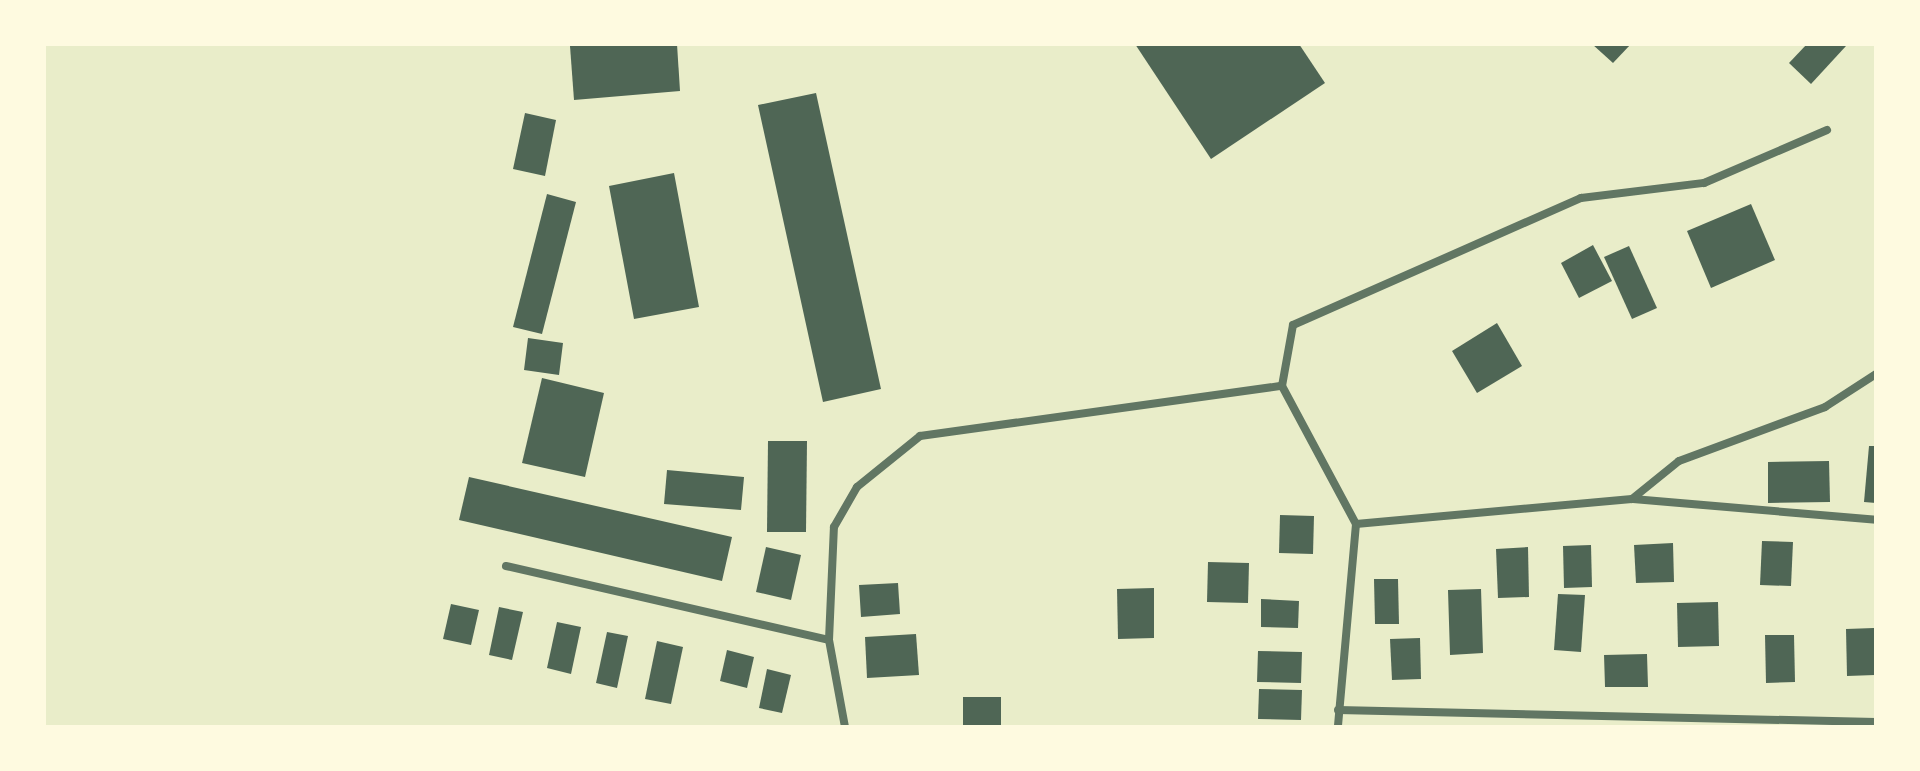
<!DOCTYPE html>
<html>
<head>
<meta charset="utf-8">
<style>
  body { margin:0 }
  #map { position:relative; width:1920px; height:771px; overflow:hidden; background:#e9edc9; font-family:Manrope,sans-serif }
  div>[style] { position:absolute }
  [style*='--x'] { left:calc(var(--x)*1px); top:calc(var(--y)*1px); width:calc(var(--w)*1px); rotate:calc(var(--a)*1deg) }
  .building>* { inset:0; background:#4f6655 }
  .minor>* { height:8px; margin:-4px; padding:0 4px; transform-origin:4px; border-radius:4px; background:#617663 }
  span { translate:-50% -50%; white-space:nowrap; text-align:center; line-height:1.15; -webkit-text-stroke:8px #fefae0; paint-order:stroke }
  .frame { position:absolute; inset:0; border:46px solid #fefae0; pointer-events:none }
</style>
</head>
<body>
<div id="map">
  <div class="building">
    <i style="clip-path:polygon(677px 44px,680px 91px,574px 100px,570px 46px)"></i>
    <i style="clip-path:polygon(1135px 44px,1299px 44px,1325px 83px,1211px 159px)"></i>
    <i style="clip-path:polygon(1592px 44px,1631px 44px,1613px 63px)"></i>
    <i style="clip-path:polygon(1807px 44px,1846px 46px,1811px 84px,1789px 63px)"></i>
    <i style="clip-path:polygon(816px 93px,881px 389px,823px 402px,758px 105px)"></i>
    <i style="clip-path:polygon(525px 113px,556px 120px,545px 176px,513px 169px)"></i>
    <i style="clip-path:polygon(674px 173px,699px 307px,634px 319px,609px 186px)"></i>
    <i style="clip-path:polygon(547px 194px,576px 202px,542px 334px,513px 327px)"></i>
    <i style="clip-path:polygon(1751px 204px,1775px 260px,1711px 288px,1687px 231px)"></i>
    <i style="clip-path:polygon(1593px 245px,1612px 281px,1579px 298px,1561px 263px)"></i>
    <i style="clip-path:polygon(1629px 246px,1657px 308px,1632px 319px,1604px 257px)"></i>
    <i style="clip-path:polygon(1497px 323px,1522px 366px,1477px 393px,1452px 351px)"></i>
    <i style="clip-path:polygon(528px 338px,563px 343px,559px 375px,524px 370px)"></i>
    <i style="clip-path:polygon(542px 378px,604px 393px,585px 477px,522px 463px)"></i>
    <i style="clip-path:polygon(768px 441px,807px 441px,806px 532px,767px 532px)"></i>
    <i style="clip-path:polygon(1869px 446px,1876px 446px,1876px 503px,1864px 502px)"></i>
    <i style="clip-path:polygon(1829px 461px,1830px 502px,1768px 503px,1768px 462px)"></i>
    <i style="clip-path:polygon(667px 470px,744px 477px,741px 510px,664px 504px)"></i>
    <i style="clip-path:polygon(469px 477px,732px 537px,722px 581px,459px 520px)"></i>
    <i style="clip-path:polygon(1280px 515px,1314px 516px,1313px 554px,1279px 553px)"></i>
    <i style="clip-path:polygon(1762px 541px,1793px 542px,1791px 586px,1760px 585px)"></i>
    <i style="clip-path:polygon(1673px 543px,1674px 582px,1636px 583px,1634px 545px)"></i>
    <i style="clip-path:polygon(1591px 545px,1592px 587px,1564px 588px,1563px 546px)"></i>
    <i style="clip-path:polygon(766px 547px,801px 555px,791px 600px,756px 592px)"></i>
    <i style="clip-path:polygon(1528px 547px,1529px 597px,1498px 598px,1496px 549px)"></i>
    <i style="clip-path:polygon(1208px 562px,1249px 563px,1248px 603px,1207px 602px)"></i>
    <i style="clip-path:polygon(1374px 579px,1398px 579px,1399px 624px,1375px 624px)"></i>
    <i style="clip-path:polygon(898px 583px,900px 614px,861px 617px,859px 585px)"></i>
    <i style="clip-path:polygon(1154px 588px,1154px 638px,1118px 639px,1117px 589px)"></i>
    <i style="clip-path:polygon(1481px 589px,1483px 653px,1450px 655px,1448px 590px)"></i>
    <i style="clip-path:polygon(1558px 594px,1585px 595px,1581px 652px,1554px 650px)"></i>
    <i style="clip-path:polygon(1261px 599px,1299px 601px,1298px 628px,1261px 627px)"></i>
    <i style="clip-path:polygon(1718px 602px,1719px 646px,1678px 647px,1677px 603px)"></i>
    <i style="clip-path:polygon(451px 604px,479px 610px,471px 645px,443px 639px)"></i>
    <i style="clip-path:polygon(499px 607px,523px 612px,512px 660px,489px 655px)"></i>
    <i style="clip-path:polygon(557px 622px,581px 627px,571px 674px,547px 668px)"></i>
    <i style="clip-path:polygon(1874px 628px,1875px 675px,1847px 676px,1846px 629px)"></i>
    <i style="clip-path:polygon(607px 632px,628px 636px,617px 688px,596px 683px)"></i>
    <i style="clip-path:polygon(916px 634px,919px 675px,867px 678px,865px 637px)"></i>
    <i style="clip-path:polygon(1765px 635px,1794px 635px,1795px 682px,1766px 683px)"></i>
    <i style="clip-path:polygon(1420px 638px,1421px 679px,1392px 680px,1390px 639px)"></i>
    <i style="clip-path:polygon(657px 641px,683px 647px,671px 704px,645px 699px)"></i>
    <i style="clip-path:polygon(727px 650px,754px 657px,747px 688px,720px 681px)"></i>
    <i style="clip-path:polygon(1258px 651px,1302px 652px,1301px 683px,1257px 682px)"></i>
    <i style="clip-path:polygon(1647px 654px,1648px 687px,1605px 687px,1604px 655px)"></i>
    <i style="clip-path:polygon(767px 669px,791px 675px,782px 713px,759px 708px)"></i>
    <i style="clip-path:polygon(1259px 689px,1302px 690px,1301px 720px,1258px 719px)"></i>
    <i style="clip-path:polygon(963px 697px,1001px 697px,1001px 727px,963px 727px)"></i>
  </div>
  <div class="minor">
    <i style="--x:1282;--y:386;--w:157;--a:61.8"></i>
    <i style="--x:1356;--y:524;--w:204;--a:95.1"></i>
    <i style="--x:1633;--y:499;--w:244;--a:4.9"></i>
    <i style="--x:1356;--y:524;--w:277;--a:-5.2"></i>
    <i style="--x:1632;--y:499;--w:60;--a:-39"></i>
    <i style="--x:1679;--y:461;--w:156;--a:-20.3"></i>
    <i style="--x:1825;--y:407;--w:61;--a:-32.9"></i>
    <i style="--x:506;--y:566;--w:331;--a:12.9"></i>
    <i style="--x:1338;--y:710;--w:538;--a:1.28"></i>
    <i style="--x:845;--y:727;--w:88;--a:-100.4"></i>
    <i style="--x:829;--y:640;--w:113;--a:-87.5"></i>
    <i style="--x:834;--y:527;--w:46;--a:-60.1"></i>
    <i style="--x:857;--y:487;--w:81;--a:-39"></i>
    <i style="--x:920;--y:436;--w:365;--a:-7.9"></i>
    <i style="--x:1282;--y:386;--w:62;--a:-79.8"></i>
    <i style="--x:1293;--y:325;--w:315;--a:-23.8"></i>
    <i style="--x:1581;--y:198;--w:124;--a:-7"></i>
    <i style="--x:1704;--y:183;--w:134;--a:-23.3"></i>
  </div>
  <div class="frame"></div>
</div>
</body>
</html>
